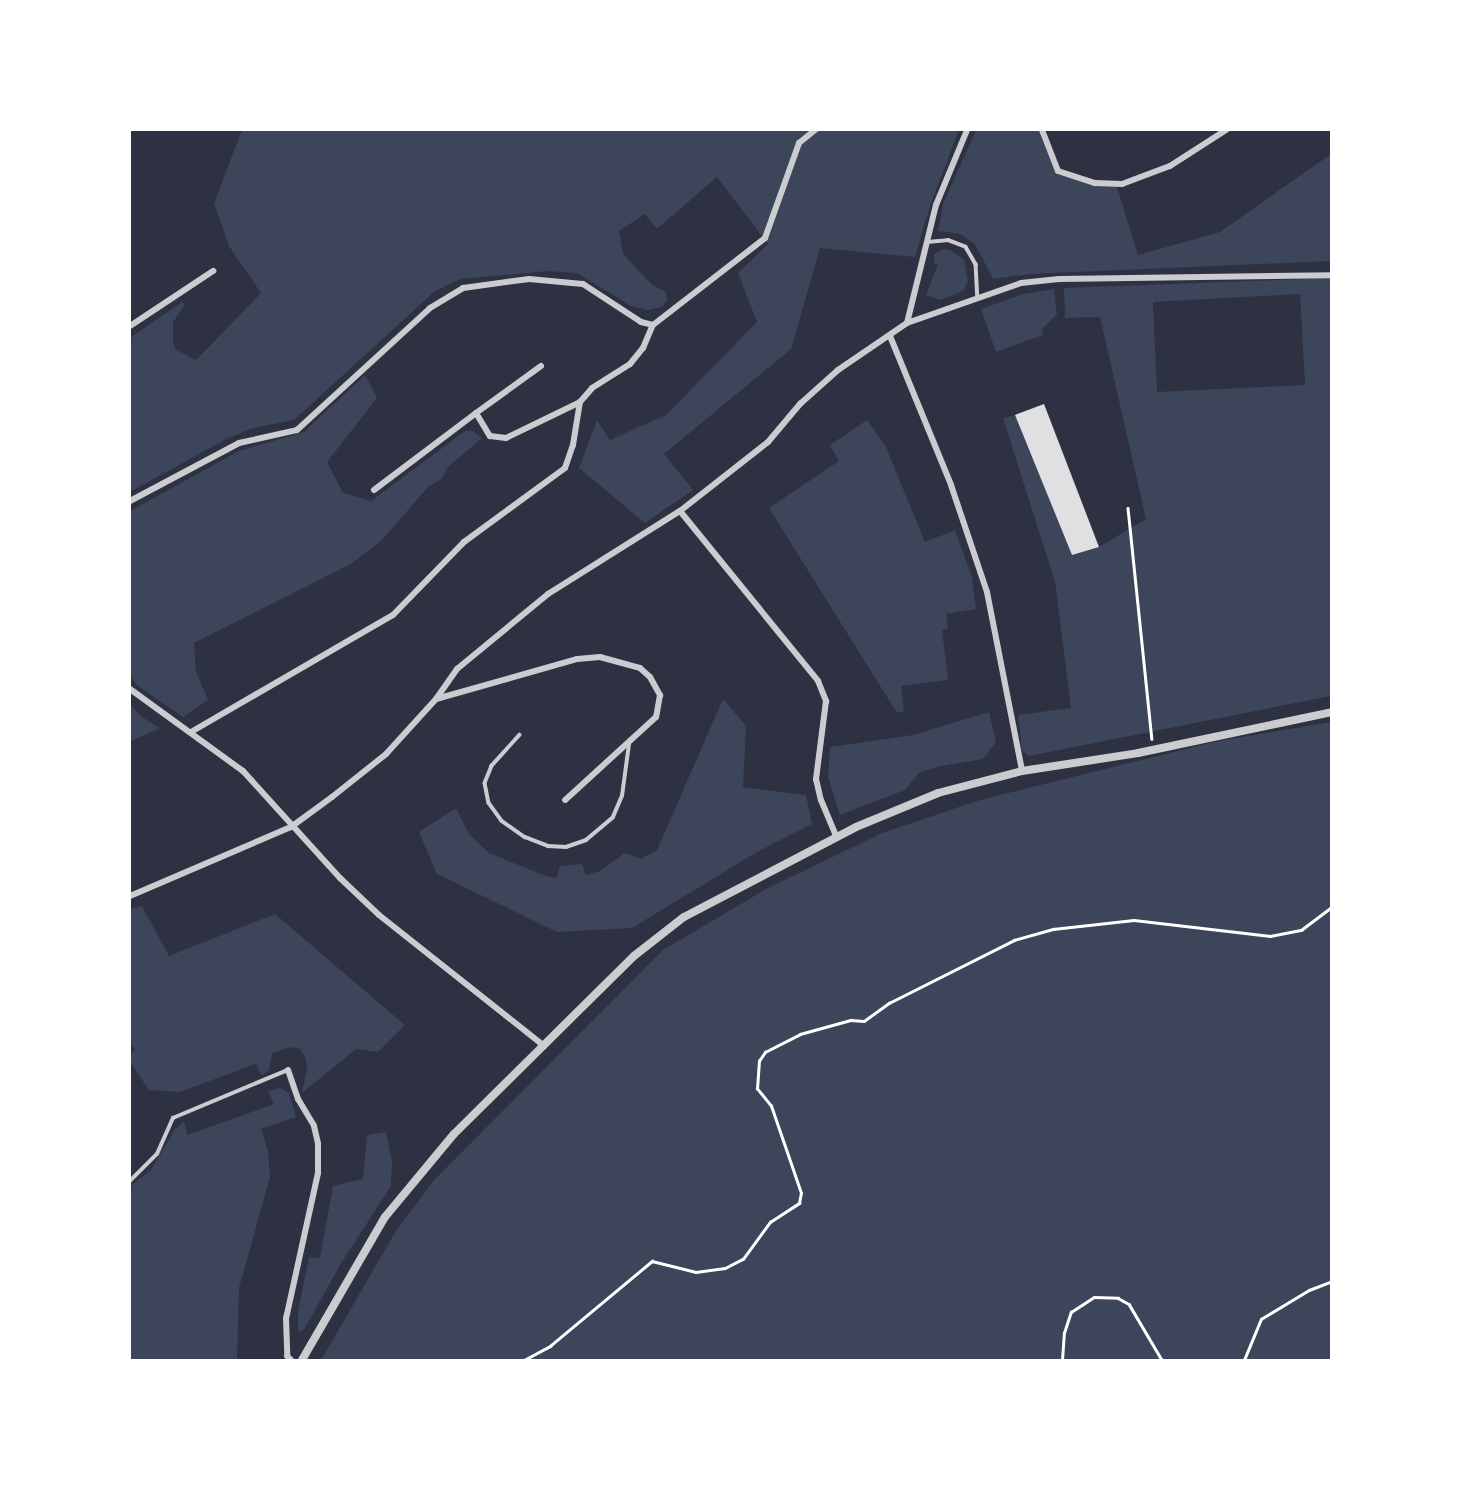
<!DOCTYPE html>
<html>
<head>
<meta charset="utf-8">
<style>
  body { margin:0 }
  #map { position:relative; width:1461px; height:1490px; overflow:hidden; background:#2d3142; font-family:"Source Sans 3",sans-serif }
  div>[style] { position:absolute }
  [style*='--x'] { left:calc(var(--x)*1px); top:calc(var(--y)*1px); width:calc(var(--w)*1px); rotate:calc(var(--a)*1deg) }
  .green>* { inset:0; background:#3c4559 }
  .building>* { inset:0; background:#e0e0e3 }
  .path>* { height:2.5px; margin:-1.25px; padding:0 1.25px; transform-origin:1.25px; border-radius:1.25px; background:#fff }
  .service>* { height:3.5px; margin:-1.75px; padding:0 1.75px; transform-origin:1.75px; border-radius:1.75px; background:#caccd0 }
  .minor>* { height:6px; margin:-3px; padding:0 3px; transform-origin:3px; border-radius:3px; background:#caccd0 }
  .tertiary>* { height:8px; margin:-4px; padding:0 4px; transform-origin:4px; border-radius:4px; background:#caccd0 }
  span { translate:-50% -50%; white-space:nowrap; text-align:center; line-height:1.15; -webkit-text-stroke:5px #fff; paint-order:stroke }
  .frame { position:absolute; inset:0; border:131px solid #fff; pointer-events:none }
</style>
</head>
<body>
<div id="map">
  <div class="green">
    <i style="clip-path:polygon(242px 130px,959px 130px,930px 206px,915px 257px,820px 248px,791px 349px,664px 454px,693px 490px,645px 523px,579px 468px,597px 420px,610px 440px,666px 415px,757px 322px,738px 273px,768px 244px,717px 177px,657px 229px,645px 214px,619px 231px,623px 254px,652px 285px,666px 292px,667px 301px,662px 307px,648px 310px,631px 306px,577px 273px,548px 271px,460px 279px,435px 291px,294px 420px,253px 428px,226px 439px,130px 492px,130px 338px,182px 302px,185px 305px,173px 322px,173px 342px,176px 350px,196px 360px,261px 293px,229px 246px,214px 203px)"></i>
    <i style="clip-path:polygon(976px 130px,1039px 130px,1059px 170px,1095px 185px,1116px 184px,1138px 255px,1220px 232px,1331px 154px,1331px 261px,1030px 274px,993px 279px,975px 244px,960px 234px,938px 231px,943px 204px)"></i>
    <i style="clip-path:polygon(944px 249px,951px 250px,964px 260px,968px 281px,963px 291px,941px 300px,926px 295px,938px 264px,934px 263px,934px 254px)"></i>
    <i style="clip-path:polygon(evenodd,1331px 278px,1331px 696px,1029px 756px,1022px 750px,1018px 715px,1071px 708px,1055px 582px,1003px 418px,1015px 415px,1072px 555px,1099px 547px,1146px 519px,1100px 317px,1065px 318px,1064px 288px,1331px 278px,1300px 294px,1305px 385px,1157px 392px,1153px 302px,1300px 294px)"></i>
    <i style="clip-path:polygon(1054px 289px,1057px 314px,1042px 329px,1043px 335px,996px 352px,981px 309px,1023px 294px)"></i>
    <i style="clip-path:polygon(365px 375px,377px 398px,327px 462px,343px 493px,371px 501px,465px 431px,473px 431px,482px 438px,448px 467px,442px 479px,428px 487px,381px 541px,351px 564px,194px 643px,196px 671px,208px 700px,183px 717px,138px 686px,130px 676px,130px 511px,239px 451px,304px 432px)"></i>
    <i style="clip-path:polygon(867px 420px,885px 445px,925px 542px,955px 530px,972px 577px,976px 609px,946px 614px,948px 629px,942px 630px,948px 680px,901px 686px,904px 711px,897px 713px,769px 508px,839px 461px,830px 445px)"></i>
    <i style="clip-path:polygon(723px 699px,746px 726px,743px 787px,806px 795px,812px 824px,757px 852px,632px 928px,557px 932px,437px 874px,419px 832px,456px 808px,469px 834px,489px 853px,546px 876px,557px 878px,560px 866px,582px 864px,586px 875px,600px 871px,625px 853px,641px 859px,657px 850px)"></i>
    <i style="clip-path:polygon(130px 704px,142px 717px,160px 728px,130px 742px)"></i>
    <i style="clip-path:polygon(989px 712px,996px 742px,983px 759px,936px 767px,919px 773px,905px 790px,840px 815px,828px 777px,830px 747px,913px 735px)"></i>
    <i style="clip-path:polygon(1331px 722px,1331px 1360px,321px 1360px,396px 1231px,434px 1180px,663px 950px,766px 889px,882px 833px,980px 800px,1218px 741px)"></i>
    <i style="clip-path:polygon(142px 906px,169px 956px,275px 914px,405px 1025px,378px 1052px,356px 1049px,302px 1093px,307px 1068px,305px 1056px,300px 1049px,290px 1047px,272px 1054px,269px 1071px,261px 1075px,256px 1064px,180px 1092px,149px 1090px,130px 1062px,130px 1056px,135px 1049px,130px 1043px,130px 909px)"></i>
    <i style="clip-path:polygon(280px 1088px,289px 1093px,296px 1117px,261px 1129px,268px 1151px,270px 1177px,239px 1288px,237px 1360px,130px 1360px,130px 1186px,151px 1170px,175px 1129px,184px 1121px,187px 1135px,274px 1104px,268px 1091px)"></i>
    <i style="clip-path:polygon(386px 1132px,392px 1161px,391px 1186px,340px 1265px,304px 1330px,298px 1332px,298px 1311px,309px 1257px,320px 1258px,333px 1186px,363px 1179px,367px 1135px)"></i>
  </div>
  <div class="building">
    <i style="clip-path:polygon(1044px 404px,1099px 547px,1072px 555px,1015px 415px)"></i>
  </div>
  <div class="path">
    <i style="--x:1128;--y:508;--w:232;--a:84.1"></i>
    <i style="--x:524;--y:1360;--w:30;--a:-28"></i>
    <i style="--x:550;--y:1346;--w:133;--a:-39.8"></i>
    <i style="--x:652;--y:1261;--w:45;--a:14"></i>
    <i style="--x:696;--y:1272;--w:29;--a:-8"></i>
    <i style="--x:725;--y:1268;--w:20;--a:-27"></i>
    <i style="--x:743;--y:1259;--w:46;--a:-53.9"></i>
    <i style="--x:770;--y:1222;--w:35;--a:-33"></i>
    <i style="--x:799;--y:1203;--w:10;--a:-79"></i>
    <i style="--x:801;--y:1193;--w:92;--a:-109"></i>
    <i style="--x:771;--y:1106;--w:22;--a:-129"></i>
    <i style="--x:757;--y:1089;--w:28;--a:-86"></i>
    <i style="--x:759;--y:1061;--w:11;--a:-56"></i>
    <i style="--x:765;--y:1052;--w:39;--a:-27"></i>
    <i style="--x:800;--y:1034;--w:53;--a:-15.4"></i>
    <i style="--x:851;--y:1020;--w:13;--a:4"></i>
    <i style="--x:864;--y:1021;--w:31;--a:-36"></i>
    <i style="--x:889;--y:1003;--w:140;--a:-26.7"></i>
    <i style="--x:1014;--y:940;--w:41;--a:-15.8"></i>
    <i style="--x:1053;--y:929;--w:81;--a:-6.3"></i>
    <i style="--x:1134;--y:920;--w:137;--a:6.7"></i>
    <i style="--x:1270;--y:936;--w:32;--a:-11"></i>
    <i style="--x:1301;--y:930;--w:39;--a:-37"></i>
    <i style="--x:1062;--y:1360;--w:27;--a:-86"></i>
    <i style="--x:1064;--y:1333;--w:22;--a:-72"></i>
    <i style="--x:1071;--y:1312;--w:27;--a:-33"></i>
    <i style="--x:1094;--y:1297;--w:24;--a:2"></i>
    <i style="--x:1118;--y:1298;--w:13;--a:29"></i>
    <i style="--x:1129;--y:1304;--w:65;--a:59.5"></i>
    <i style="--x:1244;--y:1360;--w:44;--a:-67.5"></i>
    <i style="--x:1261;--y:1319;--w:56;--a:-31.1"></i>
    <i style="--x:1309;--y:1290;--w:25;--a:-21"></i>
  </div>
  <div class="service">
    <i style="--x:927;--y:242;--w:21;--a:-5"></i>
    <i style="--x:948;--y:240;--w:19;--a:21"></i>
    <i style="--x:966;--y:247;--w:20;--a:60"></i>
    <i style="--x:976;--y:264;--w:33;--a:87"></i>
    <i style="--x:520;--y:735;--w:42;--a:132.1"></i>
    <i style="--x:492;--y:766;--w:18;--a:112"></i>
    <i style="--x:485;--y:783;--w:20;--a:79"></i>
    <i style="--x:489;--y:803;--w:22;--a:54"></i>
    <i style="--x:502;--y:821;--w:28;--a:35"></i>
    <i style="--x:525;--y:837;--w:25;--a:21"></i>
    <i style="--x:548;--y:846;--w:18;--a:3"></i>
    <i style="--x:566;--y:847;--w:21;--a:-19"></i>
    <i style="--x:586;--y:840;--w:35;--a:-40"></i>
    <i style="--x:613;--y:817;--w:23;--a:-67"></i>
    <i style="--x:622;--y:796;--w:52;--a:-82.3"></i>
    <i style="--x:130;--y:1181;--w:38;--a:-45"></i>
    <i style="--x:157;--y:1154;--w:39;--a:-66"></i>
    <i style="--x:173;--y:1118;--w:125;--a:-22.7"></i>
  </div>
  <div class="minor">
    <i style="--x:1042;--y:130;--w:44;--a:68.7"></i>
    <i style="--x:1058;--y:171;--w:39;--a:18"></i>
    <i style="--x:1095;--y:183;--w:27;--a:2"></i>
    <i style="--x:1122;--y:184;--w:51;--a:-20.6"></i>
    <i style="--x:1170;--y:166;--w:67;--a:-32.7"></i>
    <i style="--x:907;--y:323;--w:122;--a:-76.2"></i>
    <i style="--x:936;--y:205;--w:81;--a:-67.5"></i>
    <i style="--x:130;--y:326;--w:100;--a:-33.5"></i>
    <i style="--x:890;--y:336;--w:161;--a:67.7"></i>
    <i style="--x:951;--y:485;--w:113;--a:71.4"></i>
    <i style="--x:987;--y:592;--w:182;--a:78.9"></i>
    <i style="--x:541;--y:366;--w:80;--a:144.1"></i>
    <i style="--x:476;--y:413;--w:27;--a:59"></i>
    <i style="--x:490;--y:436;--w:16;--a:7"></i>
    <i style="--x:506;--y:438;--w:82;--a:-25.9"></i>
    <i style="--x:580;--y:402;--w:18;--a:-49"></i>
    <i style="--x:592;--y:388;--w:45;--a:-32.3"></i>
    <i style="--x:630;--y:364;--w:21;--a:-51"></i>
    <i style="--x:643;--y:348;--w:25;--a:-67"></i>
    <i style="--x:653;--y:325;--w:142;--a:-37.8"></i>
    <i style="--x:765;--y:238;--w:101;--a:-70.3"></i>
    <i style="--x:799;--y:143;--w:21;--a:-39"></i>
    <i style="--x:374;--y:490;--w:128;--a:-37"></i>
    <i style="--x:130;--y:501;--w:123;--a:-28"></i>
    <i style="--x:239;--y:443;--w:59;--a:-12.6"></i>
    <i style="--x:297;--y:430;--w:180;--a:-42.5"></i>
    <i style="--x:430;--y:308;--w:39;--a:-31"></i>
    <i style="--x:463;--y:288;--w:67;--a:-7.8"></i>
    <i style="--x:529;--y:279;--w:54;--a:5.3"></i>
    <i style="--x:583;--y:284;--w:69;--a:33.2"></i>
    <i style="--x:641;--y:322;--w:12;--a:14"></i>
    <i style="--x:680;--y:511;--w:219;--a:50.9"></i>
    <i style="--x:818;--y:681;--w:22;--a:68"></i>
    <i style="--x:826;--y:701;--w:79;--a:97.3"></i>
    <i style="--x:816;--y:779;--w:22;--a:77"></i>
    <i style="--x:821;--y:800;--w:41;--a:67.2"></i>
    <i style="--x:130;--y:689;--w:140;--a:36"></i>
    <i style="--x:243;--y:771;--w:144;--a:47.8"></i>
    <i style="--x:340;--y:878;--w:54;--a:43.5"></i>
    <i style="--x:379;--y:915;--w:211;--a:38.4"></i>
    <i style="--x:436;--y:699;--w:147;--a:-15.8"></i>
    <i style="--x:577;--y:659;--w:23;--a:-5"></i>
    <i style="--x:600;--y:657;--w:41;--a:15.4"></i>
    <i style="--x:640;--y:668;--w:13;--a:42"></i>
    <i style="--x:650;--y:677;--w:21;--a:61"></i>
    <i style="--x:660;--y:695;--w:22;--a:100"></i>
    <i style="--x:656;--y:717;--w:123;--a:137.6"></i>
    <i style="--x:191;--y:732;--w:233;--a:-30.1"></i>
    <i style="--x:393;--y:615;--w:102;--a:-45.8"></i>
    <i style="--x:464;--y:542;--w:125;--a:-36.2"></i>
    <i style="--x:565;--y:468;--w:24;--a:-71"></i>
    <i style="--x:573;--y:445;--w:44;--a:-80.8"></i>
    <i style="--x:130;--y:896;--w:175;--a:-23.2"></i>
    <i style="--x:291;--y:827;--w:51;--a:-36.2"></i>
    <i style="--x:332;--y:797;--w:69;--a:-38.5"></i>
    <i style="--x:386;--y:754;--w:74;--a:-47.7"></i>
    <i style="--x:436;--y:699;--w:37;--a:-55"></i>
    <i style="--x:457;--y:669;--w:118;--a:-39.5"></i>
    <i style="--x:548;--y:594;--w:156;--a:-32.2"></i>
    <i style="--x:680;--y:511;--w:112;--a:-38.1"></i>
    <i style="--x:768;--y:442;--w:50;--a:-49.9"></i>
    <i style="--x:800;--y:404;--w:51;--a:-41.8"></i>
    <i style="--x:838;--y:370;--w:83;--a:-34.3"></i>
    <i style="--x:907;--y:323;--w:121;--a:-19.3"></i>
    <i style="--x:1021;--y:283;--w:38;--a:-6"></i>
    <i style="--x:1059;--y:279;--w:273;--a:-0.8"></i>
    <i style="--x:288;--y:1070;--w:31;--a:71"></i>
    <i style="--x:298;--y:1099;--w:31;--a:59"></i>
    <i style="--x:314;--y:1126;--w:18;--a:77"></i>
    <i style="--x:318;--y:1144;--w:29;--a:90"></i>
    <i style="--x:318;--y:1173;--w:148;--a:102.4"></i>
    <i style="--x:286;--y:1318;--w:38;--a:88"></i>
    <i style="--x:287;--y:1356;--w:6;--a:45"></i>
  </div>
  <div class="tertiary">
    <i style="--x:302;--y:1360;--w:165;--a:-59.9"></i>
    <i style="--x:385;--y:1217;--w:108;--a:-50.3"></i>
    <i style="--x:454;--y:1134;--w:253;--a:-44.7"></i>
    <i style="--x:634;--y:956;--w:63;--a:-38"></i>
    <i style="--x:684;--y:917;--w:194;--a:-27.6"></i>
    <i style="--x:856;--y:827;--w:89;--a:-22.5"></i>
    <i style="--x:938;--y:793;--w:87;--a:-14.7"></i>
    <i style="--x:1022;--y:771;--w:117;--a:-8.8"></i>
    <i style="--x:1138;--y:753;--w:198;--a:-11.9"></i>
  </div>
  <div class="frame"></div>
</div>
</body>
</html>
